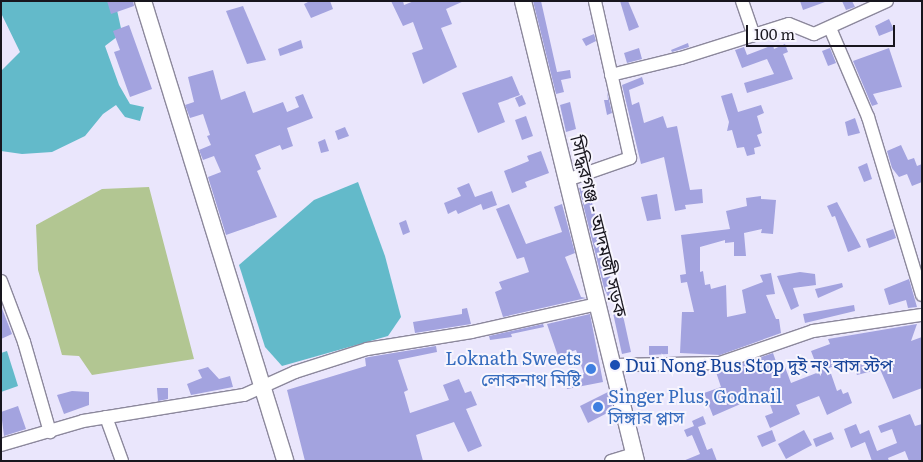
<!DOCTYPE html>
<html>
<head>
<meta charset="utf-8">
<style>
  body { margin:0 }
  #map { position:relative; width:923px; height:462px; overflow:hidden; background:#eae6fc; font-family:Literata,"Noto Sans Bengali",serif }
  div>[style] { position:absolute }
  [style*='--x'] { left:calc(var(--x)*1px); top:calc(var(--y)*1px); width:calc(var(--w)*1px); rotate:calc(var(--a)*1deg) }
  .green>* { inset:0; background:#b2c692 }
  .water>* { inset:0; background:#63baca }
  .building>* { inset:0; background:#a3a3df }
  .roads { filter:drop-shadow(1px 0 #8c889c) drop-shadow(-1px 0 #8c889c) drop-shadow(0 1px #8c889c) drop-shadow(0 -1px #8c889c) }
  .minor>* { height:12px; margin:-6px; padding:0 6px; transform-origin:6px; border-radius:6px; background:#fff }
  .major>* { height:16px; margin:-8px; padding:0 8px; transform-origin:8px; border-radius:8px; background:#fff }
  .dots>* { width:14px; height:14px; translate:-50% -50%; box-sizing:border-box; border:2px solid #f7f5fe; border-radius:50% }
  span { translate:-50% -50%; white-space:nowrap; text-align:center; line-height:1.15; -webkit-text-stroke:4px #f7f5fe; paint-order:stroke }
  .street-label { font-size:18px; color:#18161e }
  .shop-label { font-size:18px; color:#366cbe }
  .right { translate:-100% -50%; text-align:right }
  .left { translate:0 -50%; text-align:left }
  .transit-label { font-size:18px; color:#164399 }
  .frame { position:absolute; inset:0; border:2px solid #18161e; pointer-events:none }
  .scale { position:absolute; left:746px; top:25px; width:149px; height:22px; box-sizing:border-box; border:2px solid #18161e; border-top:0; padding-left:6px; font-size:15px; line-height:18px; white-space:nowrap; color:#18161e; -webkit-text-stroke:4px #f7f5fe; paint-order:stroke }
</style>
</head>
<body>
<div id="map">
  <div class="green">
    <i style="clip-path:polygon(149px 187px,194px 359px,92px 375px,79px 356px,62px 355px,38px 270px,36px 225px,102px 189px)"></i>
  </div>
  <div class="water">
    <i style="clip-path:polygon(1px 1px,115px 1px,122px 33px,105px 46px,119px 85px,130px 104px,144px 107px,140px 121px,125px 117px,116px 105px,103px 114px,85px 136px,52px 152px,22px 154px,1px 151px,1px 71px,20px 52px,1px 13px)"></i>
    <i style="clip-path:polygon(358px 182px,385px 256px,401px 317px,388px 336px,282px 366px,265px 347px,239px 265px,314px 200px)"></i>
    <i style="clip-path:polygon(7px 351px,18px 386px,1px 392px,1px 353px)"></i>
  </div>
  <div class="building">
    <i style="clip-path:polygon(107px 1px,133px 1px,134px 6px,111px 14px)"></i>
    <i style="clip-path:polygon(310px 1px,330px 1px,333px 9px,311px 18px,304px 4px)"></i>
    <i style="clip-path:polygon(391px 1px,403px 1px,404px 5px,414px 1px,464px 1px,446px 9px,452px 24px,441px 28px,457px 67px,423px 84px,412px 53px,423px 49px,413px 22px,403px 26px)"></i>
    <i style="clip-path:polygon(533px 1px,541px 1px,557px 72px,570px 70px,571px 78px,561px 80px,564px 92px,556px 94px)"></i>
    <i style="clip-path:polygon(620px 1px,628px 1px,639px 27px,629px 31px)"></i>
    <i style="clip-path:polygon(800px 1px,825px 1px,825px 2px,803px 10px)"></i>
    <i style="clip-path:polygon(842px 1px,852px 1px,855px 7px,846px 10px)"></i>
    <i style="clip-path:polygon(243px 6px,266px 60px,247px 64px,226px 11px)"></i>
    <i style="clip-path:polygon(889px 19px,894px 30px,879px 36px,875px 26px)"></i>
    <i style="clip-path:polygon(129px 25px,152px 89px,130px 97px,114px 52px,120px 50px,113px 31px)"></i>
    <i style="clip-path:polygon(594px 34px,596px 41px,586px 46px,582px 39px)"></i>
    <i style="clip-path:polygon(301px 40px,303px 48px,280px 56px,278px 49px)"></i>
    <i style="clip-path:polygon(688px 43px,689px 47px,672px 52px,671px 50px)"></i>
    <i style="clip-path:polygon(785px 44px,788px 52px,783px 54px,793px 79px,747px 93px,744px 83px,774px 74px,767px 59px,742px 68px,735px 50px,744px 47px,747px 55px,773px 45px,774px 49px)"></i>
    <i style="clip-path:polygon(639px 48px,642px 59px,627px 63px,624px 53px)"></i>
    <i style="clip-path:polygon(830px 48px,836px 63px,828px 66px,822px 51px)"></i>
    <i style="clip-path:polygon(889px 48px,902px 87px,873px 94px,878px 104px,872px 106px,853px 61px)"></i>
    <i style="clip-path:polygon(213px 70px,221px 100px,245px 91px,253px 113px,283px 102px,287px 112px,299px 107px,295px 97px,303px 94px,313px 118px,287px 128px,293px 146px,282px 150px,280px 145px,255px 155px,261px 169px,257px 171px,277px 217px,226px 235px,208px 177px,221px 172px,214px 156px,203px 160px,199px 150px,211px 145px,207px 136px,210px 135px,203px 114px,190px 118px,185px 105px,194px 102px,188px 77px)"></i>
    <i style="clip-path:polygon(512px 76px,520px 95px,498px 103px,505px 122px,478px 133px,462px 93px)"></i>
    <i style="clip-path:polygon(642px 77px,644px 84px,629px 90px,632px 105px,639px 102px,644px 123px,663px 116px,667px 128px,677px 126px,690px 190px,702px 189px,703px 203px,685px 205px,686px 209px,675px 211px,664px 157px,641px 164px,622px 85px)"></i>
    <i style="clip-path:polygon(607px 91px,612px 113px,607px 115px,604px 100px,608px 100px)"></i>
    <i style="clip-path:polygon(732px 93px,738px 112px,761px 105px,764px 113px,757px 116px,762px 133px,757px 135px,761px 146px,754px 148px,755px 154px,747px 156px,744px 147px,737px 148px,732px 130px,727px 131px,729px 122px,721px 96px)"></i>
    <i style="clip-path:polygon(522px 95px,526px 104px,519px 107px,515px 98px)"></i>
    <i style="clip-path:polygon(570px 102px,576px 129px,566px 132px,560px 105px)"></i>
    <i style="clip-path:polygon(526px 116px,533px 136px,522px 140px,515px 120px)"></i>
    <i style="clip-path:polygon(855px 118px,860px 133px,848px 136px,845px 122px)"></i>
    <i style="clip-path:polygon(345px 127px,349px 136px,338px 140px,335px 131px)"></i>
    <i style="clip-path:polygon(325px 139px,329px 151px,321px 153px,318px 142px)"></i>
    <i style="clip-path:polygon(901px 145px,908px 160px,914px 158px,917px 166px,922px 164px,922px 182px,912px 186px,907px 174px,899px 177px,892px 168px,887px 151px)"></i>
    <i style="clip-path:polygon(541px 151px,549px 173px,525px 182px,527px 187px,512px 193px,504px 171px,529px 161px,527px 156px)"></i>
    <i style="clip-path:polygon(867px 163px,872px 179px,864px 182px,858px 167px)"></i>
    <i style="clip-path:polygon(469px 183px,475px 197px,492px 191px,497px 205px,483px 210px,481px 204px,458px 214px,456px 210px,448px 214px,444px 203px,461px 196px,457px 188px)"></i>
    <i style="clip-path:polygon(588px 186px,611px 280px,620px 281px,621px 297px,609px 299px,604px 288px,579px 188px)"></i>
    <i style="clip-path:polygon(657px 194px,661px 219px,647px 221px,641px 197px)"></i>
    <i style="clip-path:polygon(761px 196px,761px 199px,776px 200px,773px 234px,761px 233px,762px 229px,744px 233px,746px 256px,734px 256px,734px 242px,725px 243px,725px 240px,700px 247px,700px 272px,703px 271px,705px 285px,710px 284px,711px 289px,726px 285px,727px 317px,746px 313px,742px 290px,763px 282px,760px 275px,771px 273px,775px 294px,766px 295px,776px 319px,779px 319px,781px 333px,720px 355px,680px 353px,682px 312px,694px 312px,687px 282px,681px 283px,680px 275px,686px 274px,681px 235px,730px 229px,726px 211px,747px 206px,746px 198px)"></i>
    <i style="clip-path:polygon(837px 202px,861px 247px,848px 252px,835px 216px,832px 217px,827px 206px)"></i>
    <i style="clip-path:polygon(509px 204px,526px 244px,562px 232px,554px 207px,562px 204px,575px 253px,565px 257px,581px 297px,586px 298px,503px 317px,495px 292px,502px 289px,499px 282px,529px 272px,524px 257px,517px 259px,496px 209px)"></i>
    <i style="clip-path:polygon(406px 220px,410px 232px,403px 235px,399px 223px)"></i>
    <i style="clip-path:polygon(893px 229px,896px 238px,869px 248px,866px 239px)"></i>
    <i style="clip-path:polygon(800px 272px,815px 274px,816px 285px,793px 288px,799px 306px,791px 310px,777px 276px)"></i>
    <i style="clip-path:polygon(909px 279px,917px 307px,908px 308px,906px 300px,889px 305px,884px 289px)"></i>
    <i style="clip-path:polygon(842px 283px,843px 287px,818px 298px,815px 289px)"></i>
    <i style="clip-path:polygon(854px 305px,855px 311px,805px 323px,803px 314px)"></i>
    <i style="clip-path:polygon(1px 306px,12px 334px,1px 339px)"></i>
    <i style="clip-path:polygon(467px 308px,471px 324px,415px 333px,413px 322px,462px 314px,462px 309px)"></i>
    <i style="clip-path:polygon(622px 311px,631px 352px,622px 354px,613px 313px)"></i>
    <i style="clip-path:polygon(590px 314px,603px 382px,567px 389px,565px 378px,584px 374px,576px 350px,558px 356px,547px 324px)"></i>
    <i style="clip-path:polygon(543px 324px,544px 327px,511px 334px,512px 337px,490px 340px,489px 336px)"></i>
    <i style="clip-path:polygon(917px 324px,911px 341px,922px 337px,922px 388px,893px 399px,880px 369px,857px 375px,852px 363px,847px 365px,846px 361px,829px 368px,837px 391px,841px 389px,843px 394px,848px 392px,852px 403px,827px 415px,819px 396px,796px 405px,800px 414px,770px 428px,765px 416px,773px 413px,766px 393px,713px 416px,704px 393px,721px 387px,716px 372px,773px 353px,779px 370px,785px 367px,791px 383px,819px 372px,811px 351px,830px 344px,828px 339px)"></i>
    <i style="clip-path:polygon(436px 346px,437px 352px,398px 360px,408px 390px,404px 392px,410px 413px,449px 400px,443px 385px,459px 379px,465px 393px,471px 391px,477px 405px,466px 409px,482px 446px,468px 452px,454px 422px,416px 435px,423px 461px,305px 461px,287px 390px,366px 366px,365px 358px,369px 357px)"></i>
    <i style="clip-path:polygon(649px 346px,668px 346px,668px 354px,649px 355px)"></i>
    <i style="clip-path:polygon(208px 367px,219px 379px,230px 376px,233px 387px,191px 395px,187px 384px,202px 378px,198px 370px)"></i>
    <i style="clip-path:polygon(157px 388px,168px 388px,168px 399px,158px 401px)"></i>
    <i style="clip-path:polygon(72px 391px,89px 392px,89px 405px,64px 414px,57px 395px)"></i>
    <i style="clip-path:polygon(608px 392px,613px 410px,588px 423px,580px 406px)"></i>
    <i style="clip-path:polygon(18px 406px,26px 429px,4px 436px,1px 412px)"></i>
    <i style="clip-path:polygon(910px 414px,915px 426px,922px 424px,922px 461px,909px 461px,905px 451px,888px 458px,889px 461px,872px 461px,865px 442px,851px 448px,844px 429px,856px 424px,860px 434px,869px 430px,877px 451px,897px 443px,892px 429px,881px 433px,878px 426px)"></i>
    <i style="clip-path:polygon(703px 416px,706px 424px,698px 427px,707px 450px,712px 448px,717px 461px,683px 461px,700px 454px,692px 435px,687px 437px,684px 430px,694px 426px,692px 421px)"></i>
    <i style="clip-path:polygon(772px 430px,776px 441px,762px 447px,757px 436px)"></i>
    <i style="clip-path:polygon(804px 430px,812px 445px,786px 459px,778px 444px)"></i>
    <i style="clip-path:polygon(831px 432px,834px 439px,816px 447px,813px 439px)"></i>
  </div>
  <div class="roads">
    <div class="minor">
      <i style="--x:742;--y:1;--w:36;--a:71"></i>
      <i style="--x:830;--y:28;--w:97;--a:66.9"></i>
      <i style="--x:868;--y:117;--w:186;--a:73.1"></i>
      <i style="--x:611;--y:75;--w:72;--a:-13.7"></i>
      <i style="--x:681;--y:58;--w:113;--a:-17.5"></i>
      <i style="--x:789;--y:24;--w:27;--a:22"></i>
      <i style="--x:814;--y:34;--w:80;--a:-24.3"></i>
      <i style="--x:567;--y:180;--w:67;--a:-19.2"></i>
      <i style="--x:630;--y:158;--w:161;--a:-102.6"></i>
      <i style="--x:1;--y:281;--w:65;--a:69.3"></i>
      <i style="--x:24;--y:342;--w:94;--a:73.9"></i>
      <i style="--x:615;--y:365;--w:105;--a:-1.1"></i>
      <i style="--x:720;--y:363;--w:98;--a:-19"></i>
      <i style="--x:813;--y:331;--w:110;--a:-8.4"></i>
      <i style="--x:106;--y:417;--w:47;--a:70"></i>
      <i style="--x:1;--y:445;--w:85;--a:-16.3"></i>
      <i style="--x:83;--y:421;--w:163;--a:-9.2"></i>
      <i style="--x:244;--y:395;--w:56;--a:-24.3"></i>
      <i style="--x:295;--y:372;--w:76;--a:-17.7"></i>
      <i style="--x:367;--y:349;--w:106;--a:-9.2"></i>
      <i style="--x:472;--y:332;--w:128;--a:-12.6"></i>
      <i style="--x:611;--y:461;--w:24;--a:-17"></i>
    </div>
    <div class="major">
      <i style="--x:143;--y:1;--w:481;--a:72.8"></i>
      <i style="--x:523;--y:1;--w:474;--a:76.2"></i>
    </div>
  </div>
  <div class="dots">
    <i style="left:615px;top:365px;background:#1a4fb4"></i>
    <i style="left:591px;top:369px;background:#3f7fe0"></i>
    <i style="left:598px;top:407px;background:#3f7fe0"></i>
  </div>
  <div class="street-label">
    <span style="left:599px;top:226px;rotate:76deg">সিদ্ধিরগঞ্জ - আদমজী সড়ক</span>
  </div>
  <div class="shop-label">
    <span class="right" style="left:581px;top:369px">Loknath Sweets<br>লোকনাথ মিষ্টি</span>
    <span class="left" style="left:608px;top:407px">Singer Plus, Godnail<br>সিঙ্গার প্লাস</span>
  </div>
  <div class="transit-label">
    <span class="left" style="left:625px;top:365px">Dui Nong Bus Stop দুই নং বাস স্টপ</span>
  </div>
  <div class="frame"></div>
  <div class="scale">100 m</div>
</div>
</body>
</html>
